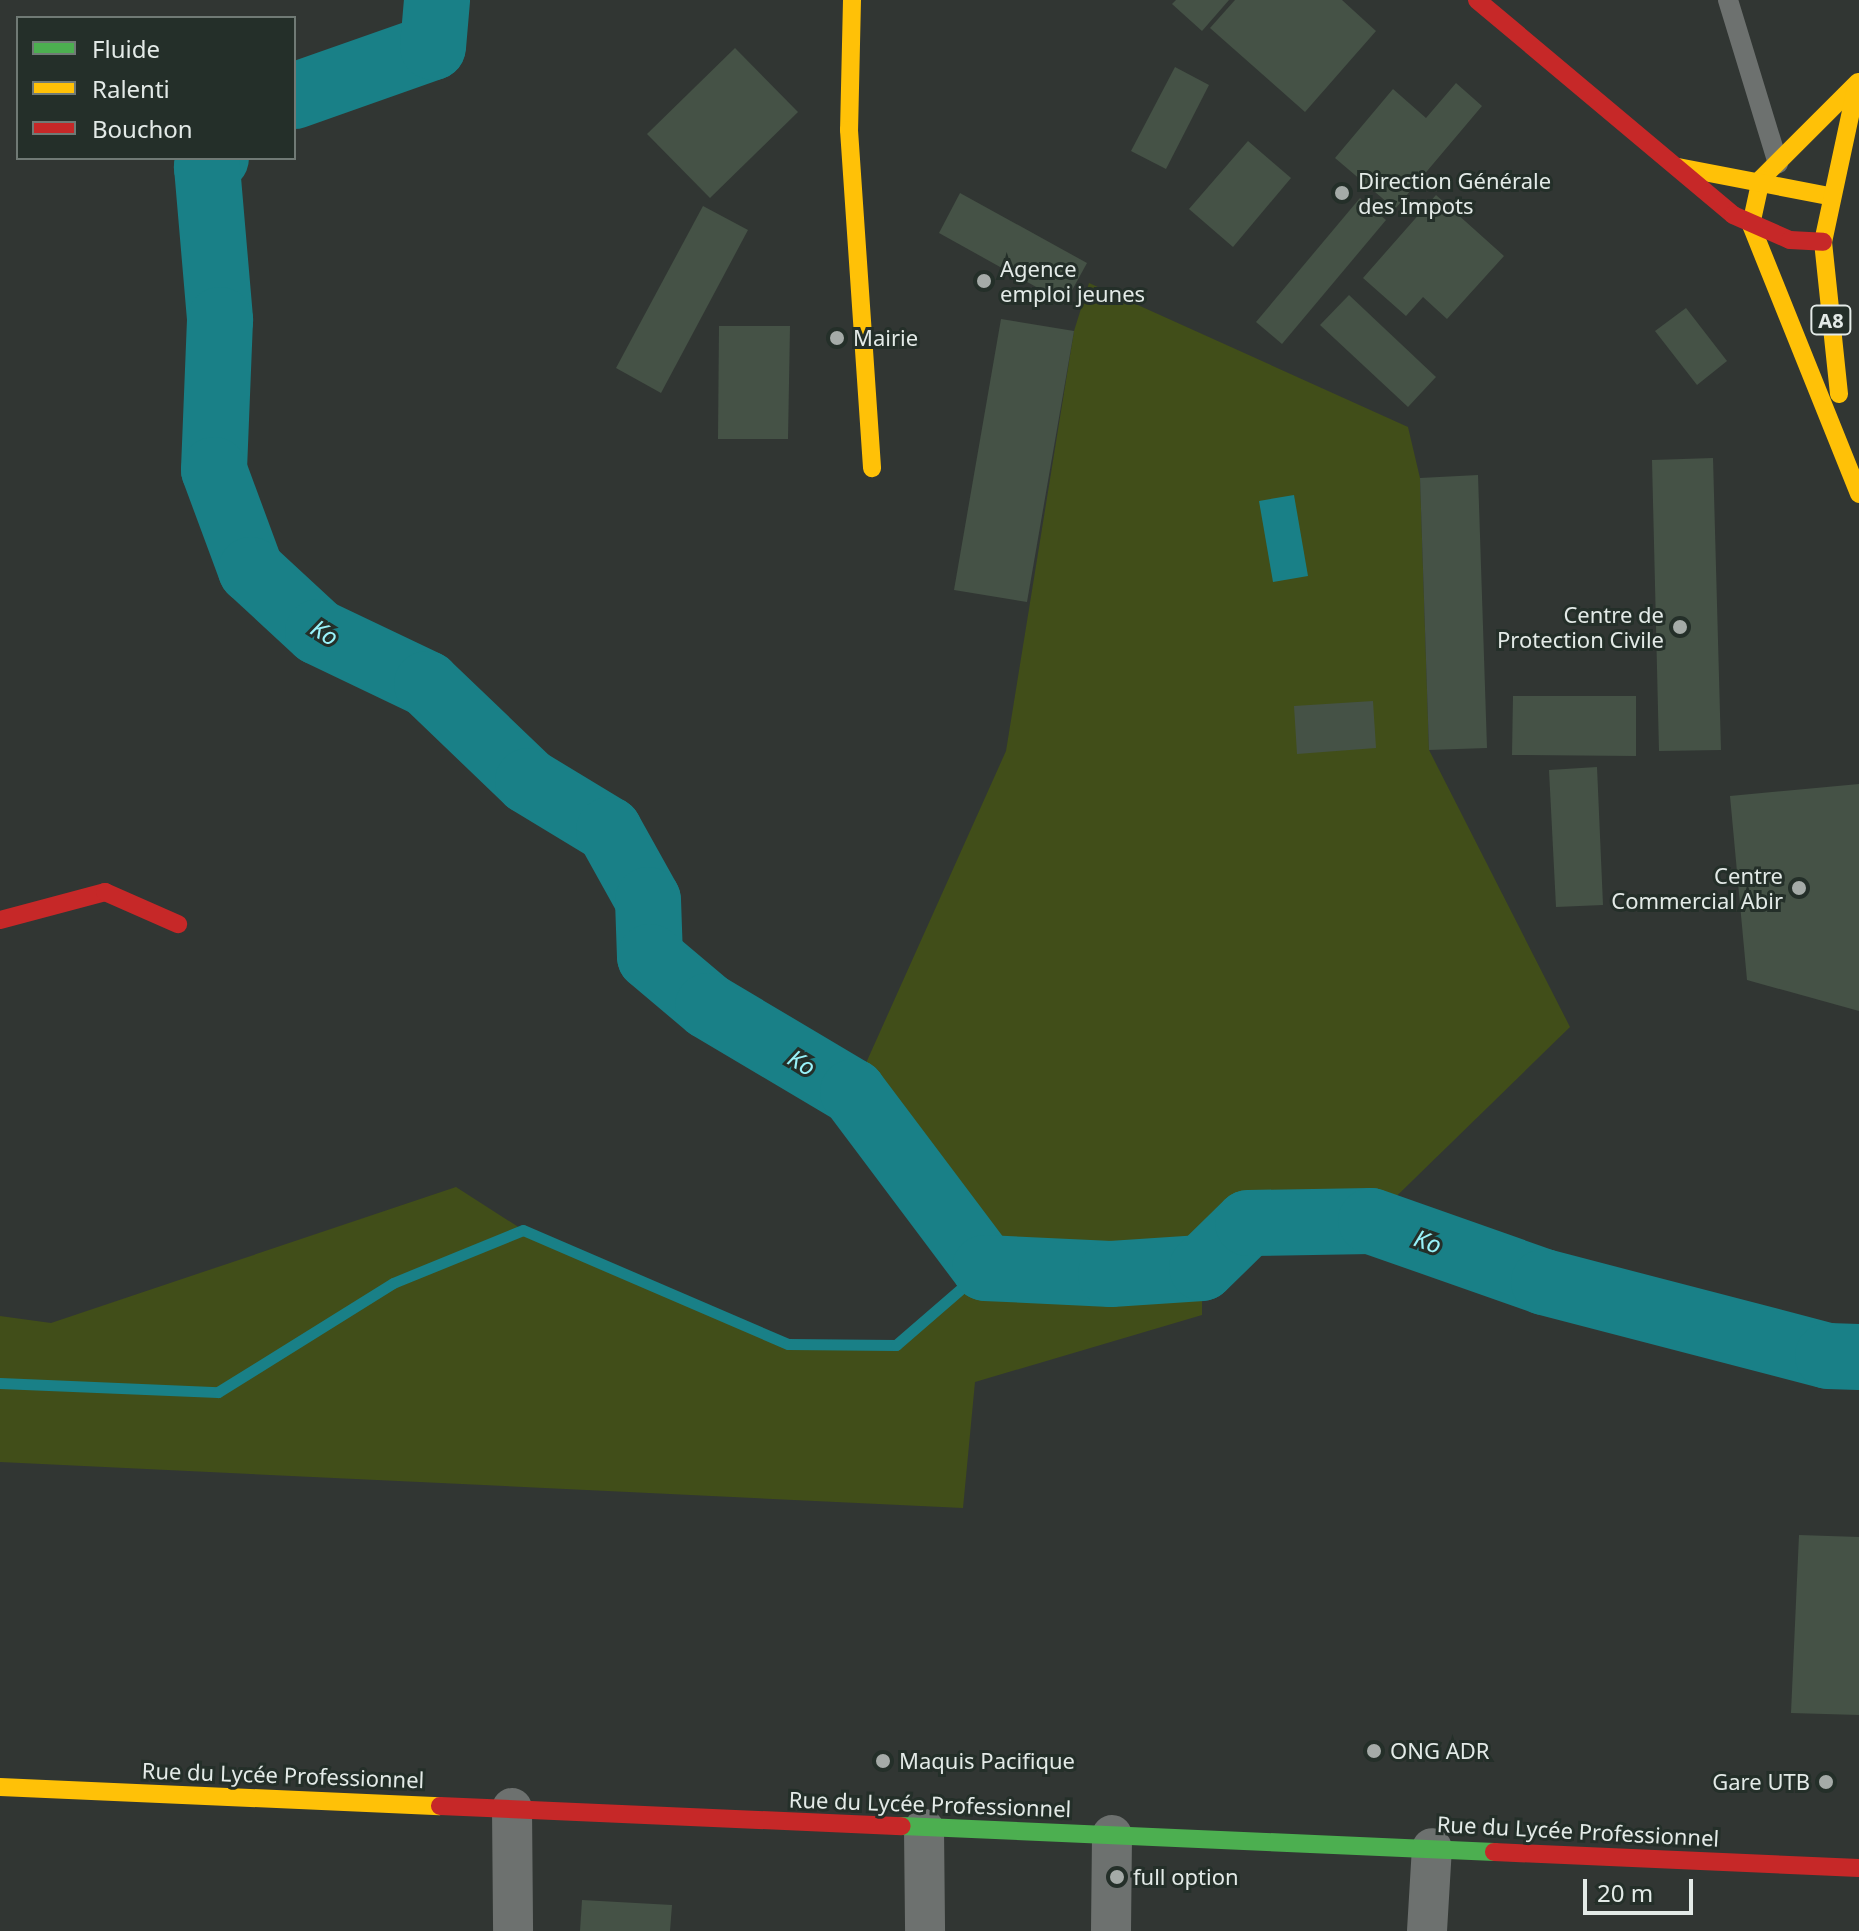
<!DOCTYPE html>
<html>
<head>
<meta charset="utf-8">
<style>
  body { margin:0 }
  #map { position:relative; width:1859px; height:1931px; overflow:hidden; background:#313633; font-family:"Noto Sans",sans-serif }
  div>[style] { position:absolute }
  [style*='--x'] { left:calc(var(--x)*1px); top:calc(var(--y)*1px); width:calc(var(--w)*1px); rotate:calc(var(--a)*1deg) }
  .green>* { inset:0; background:#414e19 }
  .water>* { inset:0; background:#198087 }
  .stream>* { height:11px; margin:-5.5px; padding:0 5.5px; transform-origin:5.5px; border-radius:5.5px; background:#198087 }
  .river>* { height:66px; margin:-33px; padding:0 33px; transform-origin:33px; border-radius:33px; background:#198087 }
  .building>* { inset:0; background:#455246 }
  .lane>* { height:20px; margin:-10px; padding:0 10px; transform-origin:10px; border-radius:10px; background:#6d716f }
  .street>* { height:40px; margin:-20px; padding:0 20px; transform-origin:20px; border-radius:20px; background:#6d716f }
  .fast>* { height:18px; margin:-9px; padding:0 9px; transform-origin:9px; border-radius:9px; background:#4caf50 }
  .slow>* { height:18px; margin:-9px; padding:0 9px; transform-origin:9px; border-radius:9px; background:#ffc107 }
  .jam>* { height:18px; margin:-9px; padding:0 9px; transform-origin:9px; border-radius:9px; background:#c62828 }
  .dots>* { width:22px; height:22px; translate:-50% -50%; box-sizing:border-box; border:4px solid #242f29; border-radius:50% }
  span { translate:-50% -50%; white-space:nowrap; text-align:center; line-height:1.15; -webkit-text-stroke:6px #242f29; paint-order:stroke }
  .shield-label span { padding:2px 6px; background:#242f29; border:2px solid; border-radius:6px; -webkit-text-stroke-width:0 }
  .shield-label { font-size:20px; color:#e3eae7; font-weight:700 }
  .poi-label { font-size:22px; color:#e3eae7 }
  .left { translate:0 -50%; text-align:left }
  .right { translate:-100% -50%; text-align:right }
  .street-label { font-size:22px; color:#e3eae7 }
  .water-label { font-size:24px; color:#99f3fa; font-style:italic }
  .legend { position:absolute; left:16px; top:16px; width:280px; height:144px; box-sizing:border-box; background:#242f29; border:2px solid #707a75; margin:0; padding:10px 14px; list-style:none; font-size:24px; color:#e3eae7 }
  .legend li { display:flex; align-items:center; gap:16px; height:40px }
  .legend b { width:40px; border:2px solid #707a75 }
  .scale { position:absolute; left:1583px; top:1879px; width:110px; height:36px; box-sizing:border-box; border:4px solid #e3eae7; border-top:0; padding-left:10px; font-size:24px; line-height:28px; white-space:nowrap; color:#e3eae7; -webkit-text-stroke:6px #242f29; paint-order:stroke }
</style>
</head>
<body>
<div id="map">
  <div class="green">
    <i style="clip-path:polygon(1089px 283px,1408px 427px,1420px 478px,1429px 750px,1570px 1027px,1371px 1221px,1248px 1223px,1202px 1268px,1202px 1315px,975px 1382px,963px 1508px,0 1462px,0 1316px,51px 1323px,456px 1187px,523px 1230px,788px 1344px,896px 1345px,985px 1267px,853px 1092px,1006px 751px,1074px 331px)"></i>
  </div>
  <div class="water">
    <i style="clip-path:polygon(1294px 495px,1308px 576px,1273px 582px,1259px 501px)"></i>
  </div>
  <div class="stream">
    <i style="--x:0;--y:1383;--w:218;--a:2.4"></i>
    <i style="--x:218;--y:1392;--w:206;--a:-31.9"></i>
    <i style="--x:393;--y:1283;--w:140;--a:-22.2"></i>
    <i style="--x:523;--y:1230;--w:288;--a:23.3"></i>
    <i style="--x:788;--y:1344;--w:108;--a:0.5"></i>
    <i style="--x:896;--y:1345;--w:118;--a:-40.9"></i>
  </div>
  <div class="river">
    <i style="--x:294;--y:96;--w:147;--a:-19.4"></i>
    <i style="--x:433;--y:47;--w:47;--a:-85.1"></i>
    <i style="--x:216;--y:158;--w:13;--a:135"></i>
    <i style="--x:207;--y:167;--w:154;--a:85.1"></i>
    <i style="--x:220;--y:320;--w:150;--a:92.3"></i>
    <i style="--x:214;--y:470;--w:107;--a:69.7"></i>
    <i style="--x:251;--y:570;--w:91;--a:42.8"></i>
    <i style="--x:318;--y:632;--w:121;--a:25.5"></i>
    <i style="--x:427;--y:684;--w:140;--a:43.8"></i>
    <i style="--x:528;--y:781;--w:95;--a:31.2"></i>
    <i style="--x:609;--y:830;--w:80;--a:60.9"></i>
    <i style="--x:648;--y:900;--w:57;--a:88"></i>
    <i style="--x:650;--y:957;--w:76;--a:40.2"></i>
    <i style="--x:708;--y:1006;--w:169;--a:30.7"></i>
    <i style="--x:853;--y:1092;--w:220;--a:53.1"></i>
    <i style="--x:985;--y:1268;--w:126;--a:2.7"></i>
    <i style="--x:1111;--y:1274;--w:91;--a:-3.8"></i>
    <i style="--x:1202;--y:1268;--w:64;--a:-44.4"></i>
    <i style="--x:1248;--y:1223;--w:123;--a:-0.9"></i>
    <i style="--x:1371;--y:1221;--w:183;--a:19.4"></i>
    <i style="--x:1544;--y:1282;--w:293;--a:14.6"></i>
    <i style="--x:1828;--y:1356;--w:31;--a:2"></i>
  </div>
  <div class="building">
    <i style="clip-path:polygon(1176px 0,1229px 0,1202px 31px,1172px 4px)"></i>
    <i style="clip-path:polygon(1235px 0,1342px 0,1376px 31px,1305px 112px,1210px 28px)"></i>
    <i style="clip-path:polygon(735px 48px,798px 112px,710px 198px,647px 134px)"></i>
    <i style="clip-path:polygon(1175px 67px,1209px 85px,1166px 169px,1131px 151px)"></i>
    <i style="clip-path:polygon(1456px 83px,1482px 106px,1395px 209px,1335px 158px,1393px 89px,1426px 118px)"></i>
    <i style="clip-path:polygon(1248px 141px,1291px 178px,1233px 247px,1189px 209px)"></i>
    <i style="clip-path:polygon(960px 193px,1087px 263px,1065px 303px,939px 233px)"></i>
    <i style="clip-path:polygon(1436px 195px,1504px 256px,1447px 319px,1423px 297px,1406px 316px,1363px 278px)"></i>
    <i style="clip-path:polygon(1360px 198px,1386px 220px,1282px 344px,1256px 322px)"></i>
    <i style="clip-path:polygon(703px 206px,748px 230px,661px 393px,616px 368px)"></i>
    <i style="clip-path:polygon(1349px 295px,1436px 377px,1408px 407px,1320px 325px)"></i>
    <i style="clip-path:polygon(1686px 308px,1727px 361px,1697px 385px,1655px 331px)"></i>
    <i style="clip-path:polygon(1001px 319px,1074px 331px,1027px 602px,954px 590px)"></i>
    <i style="clip-path:polygon(719px 326px,790px 326px,788px 439px,718px 439px)"></i>
    <i style="clip-path:polygon(1713px 458px,1721px 750px,1659px 751px,1652px 460px)"></i>
    <i style="clip-path:polygon(1478px 475px,1487px 748px,1429px 750px,1420px 478px)"></i>
    <i style="clip-path:polygon(1513px 696px,1636px 696px,1636px 756px,1512px 755px)"></i>
    <i style="clip-path:polygon(1373px 701px,1376px 748px,1297px 754px,1294px 706px)"></i>
    <i style="clip-path:polygon(1597px 767px,1603px 905px,1556px 907px,1549px 770px)"></i>
    <i style="clip-path:polygon(1859px 784px,1859px 1011px,1747px 980px,1730px 796px)"></i>
    <i style="clip-path:polygon(1799px 1535px,1859px 1537px,1859px 1715px,1791px 1713px)"></i>
    <i style="clip-path:polygon(582px 1900px,672px 1905px,670px 1931px,580px 1931px)"></i>
  </div>
  <div class="lane">
    <i style="--x:1728;--y:0;--w:171;--a:73"></i>
  </div>
  <div class="street">
    <i style="--x:512;--y:1808;--w:123;--a:89.5"></i>
    <i style="--x:924;--y:1829;--w:102;--a:89.4"></i>
    <i style="--x:1111;--y:1931;--w:96;--a:-89.4"></i>
    <i style="--x:1427;--y:1931;--w:83;--a:-86.6"></i>
  </div>
  <div class="fast">
    <i style="--x:902;--y:1826;--w:593;--a:2.51"></i>
  </div>
  <div class="slow">
    <i style="--x:852;--y:0;--w:130;--a:91.3"></i>
    <i style="--x:849;--y:130;--w:339;--a:86.1"></i>
    <i style="--x:1858;--y:82;--w:137;--a:135"></i>
    <i style="--x:1761;--y:179;--w:47;--a:102.3"></i>
    <i style="--x:1751;--y:225;--w:290;--a:68.1"></i>
    <i style="--x:1678;--y:167;--w:154;--a:10.9"></i>
    <i style="--x:1839;--y:394;--w:153;--a:-96"></i>
    <i style="--x:1823;--y:242;--w:157;--a:-77.9"></i>
    <i style="--x:0;--y:1787;--w:440;--a:2.5"></i>
  </div>
  <div class="jam">
    <i style="--x:1477;--y:0;--w:334;--a:40"></i>
    <i style="--x:1733;--y:215;--w:62;--a:23.7"></i>
    <i style="--x:1790;--y:240;--w:33;--a:3"></i>
    <i style="--x:0;--y:920;--w:109;--a:-14.9"></i>
    <i style="--x:105;--y:892;--w:80;--a:23.7"></i>
    <i style="--x:440;--y:1806;--w:462;--a:2.5"></i>
    <i style="--x:1494;--y:1852;--w:365;--a:2.5"></i>
  </div>
  <div class="dots">
    <i style="left:1342px;top:193px;background:#a5aba8"></i>
    <i style="left:984px;top:281px;background:#a5aba8"></i>
    <i style="left:837px;top:338px;background:#a5aba8"></i>
    <i style="left:1680px;top:627px;background:#a5aba8"></i>
    <i style="left:1799px;top:888px;background:#a5aba8"></i>
    <i style="left:1374px;top:1751px;background:#a5aba8"></i>
    <i style="left:883px;top:1761px;background:#a5aba8"></i>
    <i style="left:1826px;top:1782px;background:#a5aba8"></i>
    <i style="left:1117px;top:1877px;background:#a5aba8"></i>
  </div>
  <div class="shield-label">
    <span style="left:1831px;top:320px">A8</span>
  </div>
  <div class="poi-label">
    <span class="left" style="left:1358px;top:193px">Direction Générale<br>des Impots</span>
    <span class="left" style="left:1000px;top:281px">Agence<br>emploi jeunes</span>
    <span class="left" style="left:853px;top:338px">Mairie</span>
    <span class="right" style="left:1664px;top:627px">Centre de<br>Protection Civile</span>
    <span class="right" style="left:1783px;top:888px">Centre<br>Commercial Abir</span>
    <span class="left" style="left:1390px;top:1751px">ONG ADR</span>
    <span class="left" style="left:899px;top:1761px">Maquis Pacifique</span>
    <span class="right" style="left:1810px;top:1782px">Gare UTB</span>
    <span class="left" style="left:1133px;top:1877px">full option</span>
  </div>
  <div class="street-label">
    <span style="left:283px;top:1775px;rotate:2deg">Rue du Lycée Professionnel</span>
    <span style="left:930px;top:1804px;rotate:2deg">Rue du Lycée Professionnel</span>
    <span style="left:1578px;top:1831px;rotate:3deg">Rue du Lycée Professionnel</span>
  </div>
  <div class="water-label">
    <span style="left:325px;top:632px;rotate:32deg">Ko</span>
    <span style="left:802px;top:1062px;rotate:31deg">Ko</span>
    <span style="left:1428px;top:1241px;rotate:19deg">Ko</span>
  </div>
  <ul class="legend">
  <li><b style="height:10px;background:#4caf50"></b>Fluide</li>
  <li><b style="height:10px;background:#ffc107"></b>Ralenti</li>
  <li><b style="height:10px;background:#c62828"></b>Bouchon</li>
  </ul>
  <div class="scale">20 m</div>
</div>
</body>
</html>
